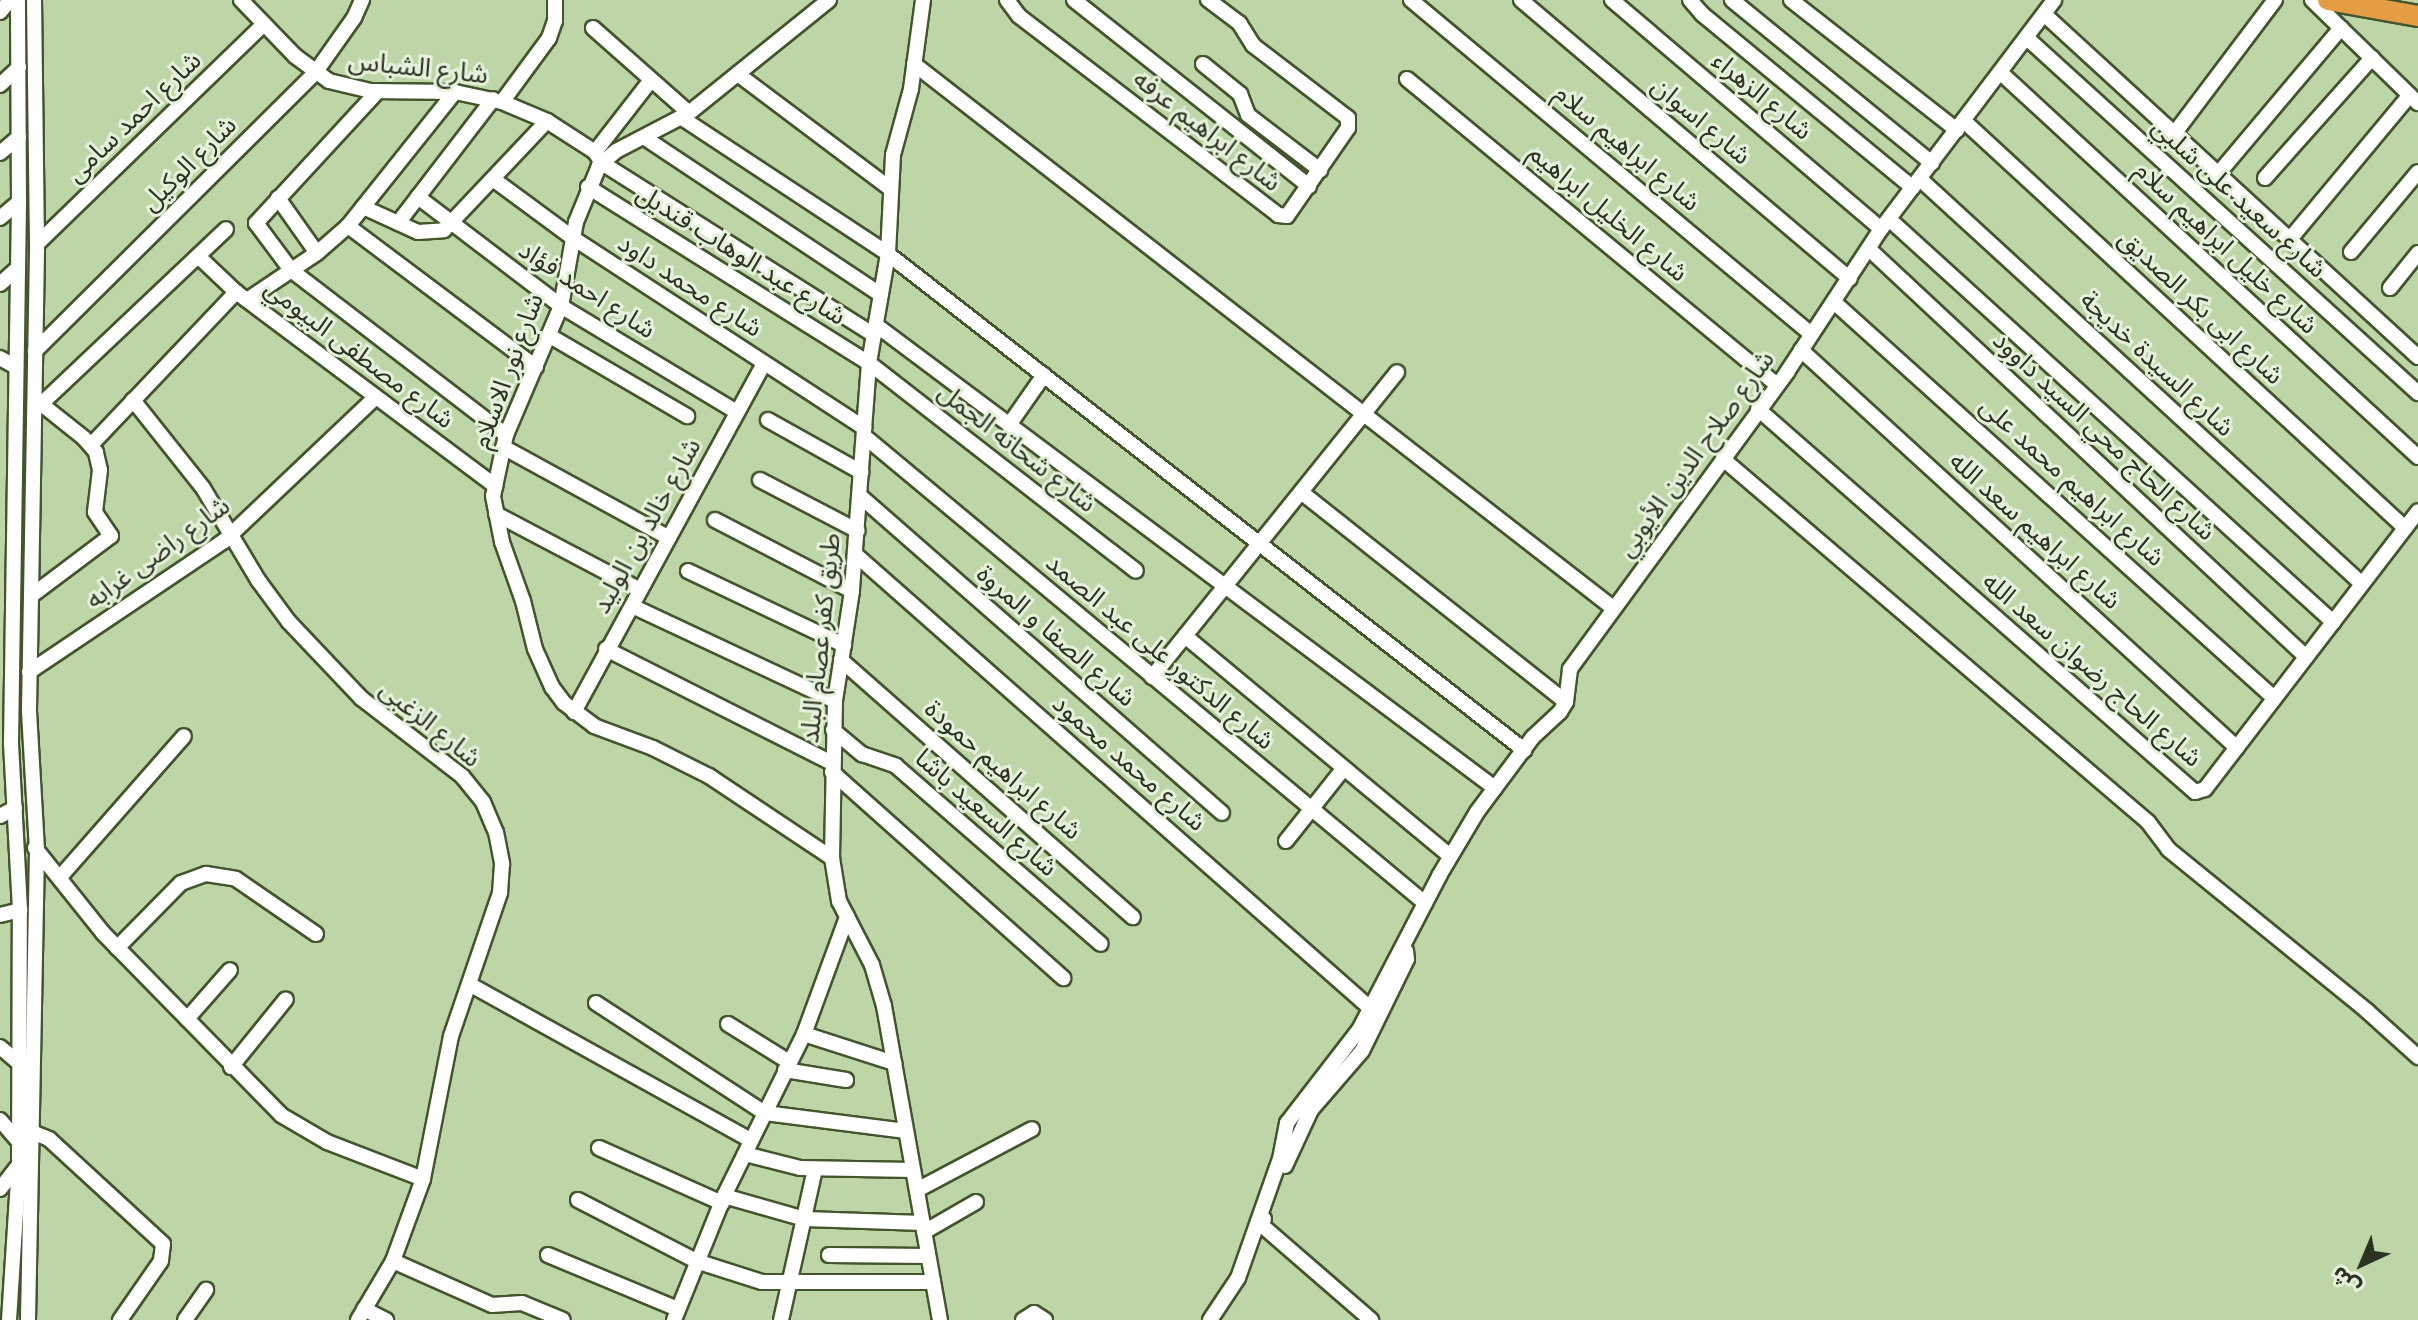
<!DOCTYPE html>
<html>
<head>
<meta charset="utf-8">
<style>
  body { margin:0 }
  #map { position:relative; width:2418px; height:1320px; overflow:hidden; background:#bed5a7; font-family:"Space Grotesk","Noto Sans Arabic",sans-serif }
  div>[style] { position:absolute }
  [style*='--x'] { left:calc(var(--x)*1px); top:calc(var(--y)*1px); width:calc(var(--w)*1px); rotate:calc(var(--a)*1deg) }
  .roads { filter:drop-shadow(2px 0 #42552d) drop-shadow(-2px 0 #42552d) drop-shadow(0 2px #42552d) drop-shadow(0 -2px #42552d) }
  .minor>* { height:14px; margin:-7px; padding:0 7px; transform-origin:7px; border-radius:7px; background:#fff }
  .highway>* { height:20px; margin:-10px; padding:0 10px; transform-origin:10px; border-radius:10px; background:#e49d43 }
  span { translate:-50% -50%; white-space:nowrap; text-align:center; line-height:1.15; -webkit-text-stroke:6px #e5f1da; paint-order:stroke }
  .street-label { font-size:26px; color:#2b3422 }
  .north { position:absolute; left:2322px; top:1224px; width:80px; height:80px; -webkit-text-stroke:6px #e5f1da; paint-order:stroke; rotate:224deg; font-size:22px; font-weight:700; line-height:32px; text-align:center; color:#2b3422 }
  .north::after { content:''; display:block; margin:auto; width:28px; height:36px; background:#2b3422; clip-path:polygon(50% 0,100% 100%,50% 72%,0 100%) }
</style>
</head>
<body>
<div id="map">
  <div class="roads">
    <div class="minor">
      <i style="--x:241;--y:0;--w:78;--a:46"></i>
      <i style="--x:295;--y:56;--w:42;--a:36.3"></i>
      <i style="--x:329;--y:81;--w:43;--a:13.4"></i>
      <i style="--x:371;--y:91;--w:84;--a:0.7"></i>
      <i style="--x:455;--y:92;--w:48;--a:12"></i>
      <i style="--x:502;--y:102;--w:49;--a:22.9"></i>
      <i style="--x:547;--y:121;--w:57;--a:32.9"></i>
      <i style="--x:595;--y:152;--w:13;--a:58"></i>
      <i style="--x:602;--y:163;--w:322;--a:32.3"></i>
      <i style="--x:829;--y:0;--w:180;--a:141.1"></i>
      <i style="--x:689;--y:113;--w:82;--a:152.5"></i>
      <i style="--x:616;--y:151;--w:23;--a:139"></i>
      <i style="--x:599;--y:166;--w:61;--a:112.3"></i>
      <i style="--x:576;--y:222;--w:85;--a:100.1"></i>
      <i style="--x:561;--y:306;--w:140;--a:113.1"></i>
      <i style="--x:506;--y:435;--w:62;--a:102"></i>
      <i style="--x:493;--y:496;--w:47;--a:78.9"></i>
      <i style="--x:502;--y:542;--w:63;--a:70.4"></i>
      <i style="--x:523;--y:601;--w:49;--a:76"></i>
      <i style="--x:535;--y:649;--w:42;--a:65.9"></i>
      <i style="--x:552;--y:687;--w:20;--a:53"></i>
      <i style="--x:564;--y:703;--w:38;--a:37"></i>
      <i style="--x:594;--y:726;--w:63;--a:20.4"></i>
      <i style="--x:653;--y:748;--w:63;--a:26.6"></i>
      <i style="--x:709;--y:776;--w:148;--a:33.7"></i>
      <i style="--x:923;--y:0;--w:90;--a:97.7"></i>
      <i style="--x:911;--y:89;--w:68;--a:105.3"></i>
      <i style="--x:893;--y:155;--w:99;--a:92.9"></i>
      <i style="--x:888;--y:254;--w:111;--a:99.9"></i>
      <i style="--x:869;--y:363;--w:229;--a:94.3"></i>
      <i style="--x:852;--y:591;--w:111;--a:98.8"></i>
      <i style="--x:835;--y:701;--w:157;--a:91.1"></i>
      <i style="--x:832;--y:858;--w:44;--a:80.8"></i>
      <i style="--x:839;--y:901;--w:72;--a:62.7"></i>
      <i style="--x:872;--y:965;--w:43;--a:73.7"></i>
      <i style="--x:884;--y:1006;--w:319;--a:79.9"></i>
      <i style="--x:1007;--y:0;--w:20;--a:53"></i>
      <i style="--x:1019;--y:16;--w:327;--a:37.5"></i>
      <i style="--x:1278;--y:215;--w:9;--a:6"></i>
      <i style="--x:1287;--y:216;--w:107;--a:-55.3"></i>
      <i style="--x:1348;--y:128;--w:10;--a:-90"></i>
      <i style="--x:1348;--y:118;--w:120;--a:-142.5"></i>
      <i style="--x:1253;--y:45;--w:26;--a:-122"></i>
      <i style="--x:1239;--y:23;--w:39;--a:-143"></i>
      <i style="--x:1074;--y:0;--w:300;--a:38.4"></i>
      <i style="--x:1411;--y:0;--w:521;--a:39.86"></i>
      <i style="--x:1521;--y:0;--w:431;--a:40.3"></i>
      <i style="--x:1612;--y:0;--w:353;--a:40.4"></i>
      <i style="--x:1690;--y:0;--w:18;--a:49"></i>
      <i style="--x:1702;--y:14;--w:273;--a:39.5"></i>
      <i style="--x:1732;--y:0;--w:258;--a:39.2"></i>
      <i style="--x:1791;--y:0;--w:211;--a:38.1"></i>
      <i style="--x:2312;--y:0;--w:148;--a:44.2"></i>
      <i style="--x:0;--y:12;--w:16;--a:-50"></i>
      <i style="--x:2045;--y:15;--w:506;--a:42.52"></i>
      <i style="--x:593;--y:28;--w:128;--a:41.5"></i>
      <i style="--x:2028;--y:39;--w:527;--a:42.23"></i>
      <i style="--x:914;--y:64;--w:886;--a:37.89"></i>
      <i style="--x:1203;--y:64;--w:48;--a:39"></i>
      <i style="--x:1240;--y:94;--w:22;--a:69"></i>
      <i style="--x:1248;--y:115;--w:91;--a:37.4"></i>
      <i style="--x:2001;--y:73;--w:567;--a:42.64"></i>
      <i style="--x:739;--y:75;--w:190;--a:36.9"></i>
      <i style="--x:1407;--y:79;--w:480;--a:39.6"></i>
      <i style="--x:0;--y:85;--w:26;--a:-43"></i>
      <i style="--x:378;--y:91;--w:180;--a:132.7"></i>
      <i style="--x:256;--y:223;--w:59;--a:53.3"></i>
      <i style="--x:291;--y:270;--w:271;--a:37.5"></i>
      <i style="--x:502;--y:102;--w:79;--a:-53.7"></i>
      <i style="--x:549;--y:38;--w:18;--a:-71"></i>
      <i style="--x:555;--y:21;--w:21;--a:-90"></i>
      <i style="--x:682;--y:118;--w:247;--a:33.4"></i>
      <i style="--x:888;--y:254;--w:807;--a:37.95"></i>
      <i style="--x:1964;--y:121;--w:600;--a:42.7"></i>
      <i style="--x:2174;--y:134;--w:168;--a:-53"></i>
      <i style="--x:645;--y:138;--w:283;--a:33.6"></i>
      <i style="--x:595;--y:152;--w:91;--a:-52.1"></i>
      <i style="--x:0;--y:153;--w:25;--a:-40"></i>
      <i style="--x:2218;--y:174;--w:191;--a:-49.9"></i>
      <i style="--x:2265;--y:178;--w:161;--a:-48.3"></i>
      <i style="--x:493;--y:179;--w:99;--a:36.4"></i>
      <i style="--x:573;--y:238;--w:348;--a:33.1"></i>
      <i style="--x:1920;--y:179;--w:599;--a:42.5"></i>
      <i style="--x:588;--y:187;--w:332;--a:32.1"></i>
      <i style="--x:869;--y:363;--w:338;--a:37.9"></i>
      <i style="--x:418;--y:197;--w:180;--a:37.3"></i>
      <i style="--x:561;--y:306;--w:205;--a:31.1"></i>
      <i style="--x:278;--y:198;--w:67;--a:54.7"></i>
      <i style="--x:363;--y:207;--w:60;--a:24.4"></i>
      <i style="--x:418;--y:232;--w:26;--a:-4"></i>
      <i style="--x:444;--y:230;--w:150;--a:-46.6"></i>
      <i style="--x:0;--y:218;--w:25;--a:-40"></i>
      <i style="--x:1889;--y:219;--w:600;--a:42.23"></i>
      <i style="--x:398;--y:223;--w:156;--a:-52.5"></i>
      <i style="--x:348;--y:226;--w:235;--a:36.9"></i>
      <i style="--x:2290;--y:239;--w:187;--a:-50.2"></i>
      <i style="--x:37;--y:244;--w:316;--a:-44.1"></i>
      <i style="--x:1869;--y:249;--w:598;--a:43.03"></i>
      <i style="--x:2351;--y:252;--w:104;--a:-50.1"></i>
      <i style="--x:198;--y:256;--w:52;--a:43.5"></i>
      <i style="--x:236;--y:292;--w:324;--a:36.8"></i>
      <i style="--x:0;--y:284;--w:24;--a:-42"></i>
      <i style="--x:2390;--y:288;--w:45;--a:-51.3"></i>
      <i style="--x:247;--y:300;--w:84;--a:-33.9"></i>
      <i style="--x:317;--y:253;--w:41;--a:-41.1"></i>
      <i style="--x:348;--y:226;--w:171;--a:-51.4"></i>
      <i style="--x:1835;--y:303;--w:591;--a:41.98"></i>
      <i style="--x:876;--y:325;--w:773;--a:36.8"></i>
      <i style="--x:550;--y:336;--w:159;--a:30.3"></i>
      <i style="--x:1801;--y:350;--w:590;--a:42.39"></i>
      <i style="--x:35;--y:351;--w:395;--a:-44.8"></i>
      <i style="--x:315;--y:73;--w:67;--a:-54.7"></i>
      <i style="--x:354;--y:18;--w:20;--a:-66"></i>
      <i style="--x:0;--y:358;--w:18;--a:29"></i>
      <i style="--x:133;--y:400;--w:112;--a:51.5"></i>
      <i style="--x:203;--y:488;--w:107;--a:59.1"></i>
      <i style="--x:258;--y:580;--w:52;--a:53.6"></i>
      <i style="--x:289;--y:622;--w:105;--a:46.5"></i>
      <i style="--x:361;--y:698;--w:128;--a:37.7"></i>
      <i style="--x:462;--y:776;--w:33;--a:51"></i>
      <i style="--x:483;--y:802;--w:33;--a:67"></i>
      <i style="--x:496;--y:832;--w:33;--a:79"></i>
      <i style="--x:502;--y:864;--w:29;--a:94"></i>
      <i style="--x:500;--y:893;--w:151;--a:108.9"></i>
      <i style="--x:451;--y:1036;--w:146;--a:101.1"></i>
      <i style="--x:423;--y:1179;--w:87;--a:110.1"></i>
      <i style="--x:393;--y:1261;--w:69;--a:120.7"></i>
      <i style="--x:37;--y:408;--w:260;--a:-43.4"></i>
      <i style="--x:1758;--y:409;--w:581;--a:41.23"></i>
      <i style="--x:2195;--y:792;--w:10;--a:-17"></i>
      <i style="--x:2205;--y:789;--w:350;--a:-52.5"></i>
      <i style="--x:768;--y:420;--w:107;--a:29.2"></i>
      <i style="--x:1009;--y:425;--w:61;--a:-55"></i>
      <i style="--x:864;--y:436;--w:730;--a:39.78"></i>
      <i style="--x:91;--y:445;--w:211;--a:-46.5"></i>
      <i style="--x:503;--y:447;--w:189;--a:28.7"></i>
      <i style="--x:1723;--y:459;--w:559;--a:40.5"></i>
      <i style="--x:2148;--y:822;--w:34;--a:53"></i>
      <i style="--x:2168;--y:849;--w:257;--a:39.1"></i>
      <i style="--x:2367;--y:1011;--w:69;--a:42"></i>
      <i style="--x:760;--y:480;--w:110;--a:27.5"></i>
      <i style="--x:1301;--y:492;--w:338;--a:38.4"></i>
      <i style="--x:860;--y:496;--w:481;--a:41.2"></i>
      <i style="--x:496;--y:514;--w:163;--a:27.8"></i>
      <i style="--x:715;--y:520;--w:154;--a:27.4"></i>
      <i style="--x:856;--y:555;--w:685;--a:41.39"></i>
      <i style="--x:688;--y:571;--w:173;--a:25.4"></i>
      <i style="--x:31;--y:596;--w:100;--a:-36.9"></i>
      <i style="--x:111;--y:536;--w:29;--a:-124"></i>
      <i style="--x:95;--y:512;--w:42;--a:-83.2"></i>
      <i style="--x:100;--y:470;--w:18;--a:-103"></i>
      <i style="--x:96;--y:452;--w:18;--a:-131"></i>
      <i style="--x:84;--y:438;--w:56;--a:-141.5"></i>
      <i style="--x:632;--y:606;--w:224;--a:25.1"></i>
      <i style="--x:1185;--y:636;--w:344;--a:39.7"></i>
      <i style="--x:606;--y:649;--w:253;--a:26.8"></i>
      <i style="--x:841;--y:660;--w:389;--a:41.4"></i>
      <i style="--x:29;--y:672;--w:235;--a:-33.9"></i>
      <i style="--x:224;--y:541;--w:209;--a:-43.5"></i>
      <i style="--x:1152;--y:677;--w:391;--a:-51.2"></i>
      <i style="--x:574;--y:712;--w:397;--a:-61.4"></i>
      <i style="--x:833;--y:730;--w:38;--a:40"></i>
      <i style="--x:862;--y:754;--w:36;--a:19"></i>
      <i style="--x:896;--y:766;--w:271;--a:41"></i>
      <i style="--x:832;--y:772;--w:310;--a:41.7"></i>
      <i style="--x:0;--y:816;--w:17;--a:-28"></i>
      <i style="--x:1286;--y:841;--w:93;--a:-51.5"></i>
      <i style="--x:35;--y:848;--w:109;--a:51.3"></i>
      <i style="--x:103;--y:933;--w:255;--a:45.6"></i>
      <i style="--x:281;--y:1115;--w:53;--a:30.4"></i>
      <i style="--x:327;--y:1142;--w:103;--a:21.1"></i>
      <i style="--x:61;--y:876;--w:186;--a:-48.7"></i>
      <i style="--x:0;--y:915;--w:21;--a:-14"></i>
      <i style="--x:117;--y:948;--w:91;--a:-45.4"></i>
      <i style="--x:181;--y:883;--w:27;--a:-20"></i>
      <i style="--x:206;--y:874;--w:30;--a:9"></i>
      <i style="--x:236;--y:879;--w:97;--a:34.5"></i>
      <i style="--x:469;--y:984;--w:322;--a:29"></i>
      <i style="--x:596;--y:1003;--w:202;--a:33.1"></i>
      <i style="--x:765;--y:1113;--w:142;--a:7.3"></i>
      <i style="--x:187;--y:1019;--w:65;--a:-48.7"></i>
      <i style="--x:728;--y:1024;--w:72;--a:31.9"></i>
      <i style="--x:804;--y:1034;--w:95;--a:17.9"></i>
      <i style="--x:0;--y:1047;--w:23;--a:40"></i>
      <i style="--x:231;--y:1067;--w:87;--a:-51"></i>
      <i style="--x:785;--y:1070;--w:62;--a:9.3"></i>
      <i style="--x:0;--y:1120;--w:29;--a:49"></i>
      <i style="--x:27;--y:1130;--w:24;--a:22"></i>
      <i style="--x:49;--y:1139;--w:155;--a:42.6"></i>
      <i style="--x:163;--y:1244;--w:17;--a:97"></i>
      <i style="--x:161;--y:1261;--w:72;--a:124.8"></i>
      <i style="--x:599;--y:1148;--w:135;--a:24.1"></i>
      <i style="--x:745;--y:1154;--w:57;--a:14.3"></i>
      <i style="--x:800;--y:1168;--w:113;--a:1"></i>
      <i style="--x:1285;--y:1166;--w:62;--a:-65.1"></i>
      <i style="--x:1311;--y:1110;--w:78;--a:-49.2"></i>
      <i style="--x:1362;--y:1051;--w:102;--a:-63.9"></i>
      <i style="--x:1407;--y:959;--w:8;--a:-97"></i>
      <i style="--x:0;--y:1189;--w:31;--a:-52"></i>
      <i style="--x:917;--y:1190;--w:130;--a:-27.9"></i>
      <i style="--x:724;--y:1196;--w:84;--a:15.9"></i>
      <i style="--x:805;--y:1219;--w:118;--a:1.9"></i>
      <i style="--x:578;--y:1200;--w:133;--a:27.3"></i>
      <i style="--x:696;--y:1261;--w:69;--a:17.7"></i>
      <i style="--x:762;--y:1282;--w:171;--a:0"></i>
      <i style="--x:1264;--y:1219;--w:7;--a:153"></i>
      <i style="--x:1258;--y:1222;--w:150;--a:40.9"></i>
      <i style="--x:924;--y:1232;--w:60;--a:-30"></i>
      <i style="--x:548;--y:1255;--w:141;--a:22.6"></i>
      <i style="--x:829;--y:1255;--w:99;--a:0.6"></i>
      <i style="--x:393;--y:1261;--w:108;--a:24"></i>
      <i style="--x:492;--y:1305;--w:30;--a:-4"></i>
      <i style="--x:522;--y:1303;--w:44;--a:22.5"></i>
      <i style="--x:364;--y:1309;--w:25;--a:27"></i>
      <i style="--x:9;--y:1320;--w:155;--a:-86.3"></i>
      <i style="--x:19;--y:1165;--w:255;--a:-89.8"></i>
      <i style="--x:20;--y:910;--w:167;--a:-93.1"></i>
      <i style="--x:11;--y:743;--w:541;--a:-89.15"></i>
      <i style="--x:19;--y:202;--w:202;--a:-90.3"></i>
      <i style="--x:28;--y:1320;--w:470;--a:-88.9"></i>
      <i style="--x:37;--y:850;--w:140;--a:-93.3"></i>
      <i style="--x:29;--y:710;--w:466;--a:-89"></i>
      <i style="--x:37;--y:244;--w:244;--a:-90.7"></i>
      <i style="--x:185;--y:1320;--w:37;--a:-55"></i>
      <i style="--x:674;--y:1320;--w:134;--a:-68"></i>
      <i style="--x:724;--y:1196;--w:181;--a:-63.7"></i>
      <i style="--x:804;--y:1034;--w:125;--a:-69.8"></i>
      <i style="--x:781;--y:1320;--w:155;--a:-77.3"></i>
      <i style="--x:1023;--y:1320;--w:13;--a:-32"></i>
      <i style="--x:1034;--y:1313;--w:13;--a:32"></i>
      <i style="--x:1210;--y:1320;--w:50;--a:-56.3"></i>
      <i style="--x:1238;--y:1278;--w:126;--a:-70.6"></i>
      <i style="--x:1280;--y:1159;--w:37;--a:-79"></i>
      <i style="--x:1287;--y:1123;--w:118;--a:-52.3"></i>
      <i style="--x:1359;--y:1030;--w:174;--a:-62.5"></i>
      <i style="--x:1439;--y:876;--w:74;--a:-59.3"></i>
      <i style="--x:1477;--y:812;--w:94;--a:-53.3"></i>
      <i style="--x:1533;--y:737;--w:37;--a:-43"></i>
      <i style="--x:1560;--y:712;--w:12;--a:-59"></i>
      <i style="--x:1566;--y:702;--w:33;--a:-83"></i>
      <i style="--x:1570;--y:669;--w:368;--a:-53.8"></i>
      <i style="--x:1787;--y:372;--w:171;--a:-56.7"></i>
      <i style="--x:1881;--y:229;--w:287;--a:-52.9"></i>
    </div>
    <div class="highway">
      <i style="--x:2328;--y:0;--w:91;--a:10.1"></i>
    </div>
  </div>
  <div class="street-label">
    <span style="left:418px;top:68px;rotate:6deg">شارع الشباس</span>
    <span style="left:1762px;top:96px;rotate:40deg">شارع الزهراء</span>
    <span style="left:134px;top:117px;rotate:-44deg">شارع احمد سامى</span>
    <span style="left:1701px;top:121px;rotate:40deg">شارع اسوان</span>
    <span style="left:1207px;top:131px;rotate:38deg">شارع ابراهيم عرفه</span>
    <span style="left:1627px;top:148px;rotate:40deg">شارع ابراهيم سلام</span>
    <span style="left:189px;top:164px;rotate:-45deg">شارع الوكيل</span>
    <span style="left:2239px;top:198px;rotate:42deg">شارع سعيد على شلبي</span>
    <span style="left:1608px;top:213px;rotate:40deg">شارع الخليل ابراهيم</span>
    <span style="left:2226px;top:248px;rotate:43deg">شارع خليل ابراهيم سلام</span>
    <span style="left:741px;top:255px;rotate:32deg">شارع عبد الوهاب قنديل</span>
    <span style="left:690px;top:286px;rotate:33deg">شارع محمد داود</span>
    <span style="left:587px;top:290px;rotate:33deg">شارع احمد فؤاد</span>
    <span style="left:2201px;top:307px;rotate:43deg">شارع ابى بكر الصديق</span>
    <span style="left:359px;top:354px;rotate:37deg">شارع مصطفى البيومي</span>
    <span style="left:2157px;top:364px;rotate:43deg">شارع السيدة خديجة</span>
    <span style="left:508px;top:371px;rotate:-70deg">شارع نور الاسلام</span>
    <span style="left:2104px;top:436px;rotate:43deg">شارع الحاج محي السيد داوود</span>
    <span style="left:1017px;top:448px;rotate:38deg">شارع شحاته الجمل</span>
    <span style="left:1696px;top:454px;rotate:-54deg">شارع صلاح الدين الأيوبي</span>
    <span style="left:2072px;top:482px;rotate:42deg">شارع ابراهيم محمد على</span>
    <span style="left:647px;top:526px;rotate:-61deg">شارع خالد بن الوليد</span>
    <span style="left:2035px;top:531px;rotate:42deg">شارع ابراهيم سعد الله</span>
    <span style="left:158px;top:553px;rotate:-36deg">شارع راضى غرابه</span>
    <span style="left:1056px;top:636px;rotate:41deg">شارع الصفا و المروة</span>
    <span style="left:821px;top:638px;rotate:-84deg">طريق كفر عصام البلد</span>
    <span style="left:1160px;top:652px;rotate:40deg">شارع الدكتور على عبد الصمد</span>
    <span style="left:2092px;top:670px;rotate:41deg">شارع الحاج رضوان سعد الله</span>
    <span style="left:430px;top:724px;rotate:39deg">شارع الزغبى</span>
    <span style="left:1129px;top:763px;rotate:41deg">شارع محمد محمود</span>
    <span style="left:1003px;top:770px;rotate:41deg">شارع ابراهيم حمودة</span>
    <span style="left:986px;top:813px;rotate:41deg">شارع السعيد باشا</span>
  </div>
  <div class="north">ش</div>
</div>
</body>
</html>
